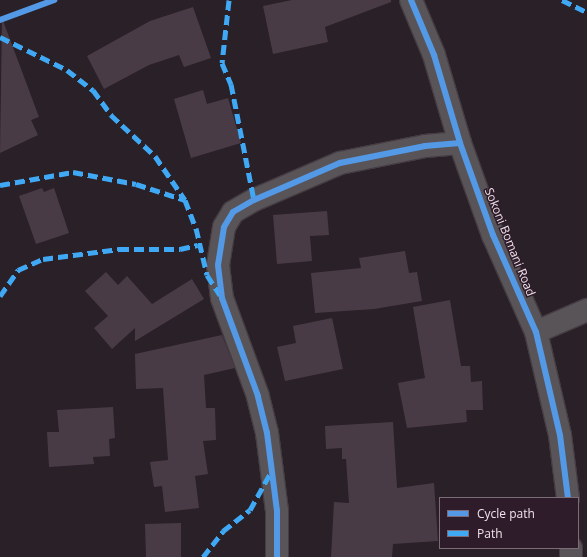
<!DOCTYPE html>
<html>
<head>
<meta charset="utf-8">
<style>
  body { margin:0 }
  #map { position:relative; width:587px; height:557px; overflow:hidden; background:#2a2028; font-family:"Open Sans",sans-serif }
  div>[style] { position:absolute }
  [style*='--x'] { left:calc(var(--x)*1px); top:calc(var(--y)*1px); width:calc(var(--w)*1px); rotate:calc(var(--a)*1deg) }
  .building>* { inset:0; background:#493b46 }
  .roads { filter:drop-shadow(1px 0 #453c43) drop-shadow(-1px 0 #453c43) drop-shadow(0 1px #453c43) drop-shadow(0 -1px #453c43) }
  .minor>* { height:22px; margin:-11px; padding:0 11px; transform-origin:11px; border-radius:11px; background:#595458 }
  .quiet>* { height:5px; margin-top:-2.5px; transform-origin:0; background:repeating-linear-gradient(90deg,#3fa9f5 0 10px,transparent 0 15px) }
  .cycleway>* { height:6px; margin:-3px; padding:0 3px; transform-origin:3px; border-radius:3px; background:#5399e6 }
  span { translate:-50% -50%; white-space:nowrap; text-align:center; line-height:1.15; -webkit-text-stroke:3px #2e1c2a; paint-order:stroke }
  .street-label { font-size:12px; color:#f0e3ec }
  .legend { position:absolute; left:439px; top:497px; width:140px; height:52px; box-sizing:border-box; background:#2e1c2a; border:1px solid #7c6c78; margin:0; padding:5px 7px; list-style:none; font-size:12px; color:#f0e3ec }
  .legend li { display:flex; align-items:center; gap:8px; height:20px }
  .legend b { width:20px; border:1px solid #7c6c78 }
</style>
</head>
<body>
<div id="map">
  <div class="building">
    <i style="clip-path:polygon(292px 0,391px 0,391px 2px,325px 27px,328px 42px,273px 54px,263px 6px)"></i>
    <i style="clip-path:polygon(193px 7px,211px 58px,184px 67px,179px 55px,149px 65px,104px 89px,87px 56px,150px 21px)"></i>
    <i style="clip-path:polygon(2px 18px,39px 117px,31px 120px,38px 135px,0 153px)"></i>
    <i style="clip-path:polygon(203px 90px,207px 104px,228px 98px,241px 143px,191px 158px,174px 99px)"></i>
    <i style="clip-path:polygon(42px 188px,44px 192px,54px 188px,69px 233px,36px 244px,19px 196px)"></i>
    <i style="clip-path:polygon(327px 211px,329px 235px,310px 236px,312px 261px,277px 264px,273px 215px)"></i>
    <i style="clip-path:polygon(405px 251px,409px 273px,417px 272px,422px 301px,374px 309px,315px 313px,311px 273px,361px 268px,359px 258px)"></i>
    <i style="clip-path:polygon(106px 272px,118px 285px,127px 276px,152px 304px,192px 279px,204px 299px,135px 341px,135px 328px,112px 349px,94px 328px,108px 316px,85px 291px)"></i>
    <i style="clip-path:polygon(450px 300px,461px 366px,470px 366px,471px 382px,482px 381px,483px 410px,466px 410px,467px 422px,407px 428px,398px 383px,425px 378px,413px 307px)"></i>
    <i style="clip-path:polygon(332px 318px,343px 369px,285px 381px,277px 347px,296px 343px,293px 326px)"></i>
    <i style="clip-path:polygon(222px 335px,235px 368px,204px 375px,206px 408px,215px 408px,216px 440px,203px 441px,208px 474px,195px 476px,199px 508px,165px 512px,162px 486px,154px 487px,150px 462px,168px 460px,163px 388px,136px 389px,135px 354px)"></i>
    <i style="clip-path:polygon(113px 407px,115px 438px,109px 439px,110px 456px,93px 457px,94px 464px,49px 467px,47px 432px,59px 432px,57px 410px)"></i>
    <i style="clip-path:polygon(393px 422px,397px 488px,434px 483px,438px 541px,393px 544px,392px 557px,331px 557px,334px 502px,349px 503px,346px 459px,342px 459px,342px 448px,326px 449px,325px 426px)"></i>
    <i style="clip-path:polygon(181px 523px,181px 557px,146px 557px,145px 524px)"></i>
  </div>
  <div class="roads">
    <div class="minor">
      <i style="--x:411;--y:0;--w:60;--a:67.3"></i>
      <i style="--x:434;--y:55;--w:92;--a:73.5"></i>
      <i style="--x:460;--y:143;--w:98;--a:70.3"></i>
      <i style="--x:493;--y:235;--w:106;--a:66.1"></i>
      <i style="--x:536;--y:332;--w:106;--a:76.9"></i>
      <i style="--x:560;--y:435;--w:64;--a:82.8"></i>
      <i style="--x:536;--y:332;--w:56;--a:-23.3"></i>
      <i style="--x:277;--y:557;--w:46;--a:-90"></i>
      <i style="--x:277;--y:511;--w:79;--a:-97.3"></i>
      <i style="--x:267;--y:433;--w:38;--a:-104"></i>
      <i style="--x:258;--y:396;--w:104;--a:-110.2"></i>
      <i style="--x:222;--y:298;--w:33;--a:-97"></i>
      <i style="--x:218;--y:265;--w:38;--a:-81"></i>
      <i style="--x:224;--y:227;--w:17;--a:-59"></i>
      <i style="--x:233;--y:212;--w:24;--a:-30"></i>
      <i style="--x:254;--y:200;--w:94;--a:-23.3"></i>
      <i style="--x:340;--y:163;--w:87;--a:-11.3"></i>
      <i style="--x:425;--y:146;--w:35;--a:-5"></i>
      <i style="--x:571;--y:557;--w:9;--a:-90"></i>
    </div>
  </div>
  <div class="quiet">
    <i style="--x:229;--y:0;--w:63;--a:96.3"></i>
    <i style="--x:222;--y:63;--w:23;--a:67"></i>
    <i style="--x:231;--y:84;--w:118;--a:78.8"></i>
    <i style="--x:562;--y:0;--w:28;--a:26"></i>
    <i style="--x:0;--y:37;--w:75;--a:26.2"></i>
    <i style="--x:67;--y:70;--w:33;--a:38"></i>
    <i style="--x:93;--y:90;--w:31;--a:54"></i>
    <i style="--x:111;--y:115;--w:60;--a:43"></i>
    <i style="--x:155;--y:156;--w:53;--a:55.7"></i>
    <i style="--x:185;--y:200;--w:30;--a:69"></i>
    <i style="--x:196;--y:228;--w:48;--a:76.8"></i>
    <i style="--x:207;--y:275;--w:24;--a:57"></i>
    <i style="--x:0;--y:185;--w:74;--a:-10.1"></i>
    <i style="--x:73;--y:172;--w:64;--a:10.8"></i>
    <i style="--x:136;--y:184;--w:52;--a:18.1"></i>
    <i style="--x:0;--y:296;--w:32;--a:-55"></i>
    <i style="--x:18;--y:270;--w:27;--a:-24"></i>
    <i style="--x:43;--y:259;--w:77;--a:-7.5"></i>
    <i style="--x:119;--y:249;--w:61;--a:0"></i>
    <i style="--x:180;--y:249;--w:18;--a:-13"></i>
    <i style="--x:203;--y:557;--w:33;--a:-52"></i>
    <i style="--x:223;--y:531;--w:34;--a:-38"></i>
    <i style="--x:250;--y:510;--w:43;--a:-61.1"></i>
  </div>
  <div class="cycleway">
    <i style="--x:411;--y:0;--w:60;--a:67.3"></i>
    <i style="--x:434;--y:55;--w:92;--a:73.5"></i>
    <i style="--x:460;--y:143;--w:98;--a:70.3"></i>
    <i style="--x:493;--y:235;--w:106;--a:66.1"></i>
    <i style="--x:536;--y:332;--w:106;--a:76.9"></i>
    <i style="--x:560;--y:435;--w:64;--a:82.8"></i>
    <i style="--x:0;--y:20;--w:58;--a:-20.3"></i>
    <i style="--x:277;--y:557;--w:46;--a:-90"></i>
    <i style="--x:277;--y:511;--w:79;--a:-97.3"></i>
    <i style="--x:267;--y:433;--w:38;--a:-104"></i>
    <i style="--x:258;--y:396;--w:104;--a:-110.2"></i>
    <i style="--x:222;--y:298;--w:33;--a:-97"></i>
    <i style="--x:218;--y:265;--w:38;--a:-81"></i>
    <i style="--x:224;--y:227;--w:17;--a:-59"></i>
    <i style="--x:233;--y:212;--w:24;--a:-30"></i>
    <i style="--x:254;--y:200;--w:94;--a:-23.3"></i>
    <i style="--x:340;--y:163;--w:87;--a:-11.3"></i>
    <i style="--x:425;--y:146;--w:35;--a:-5"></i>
  </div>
  <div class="street-label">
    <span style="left:510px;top:242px;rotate:68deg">Sokoni Bomani Road</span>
  </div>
  <ul class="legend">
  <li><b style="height:5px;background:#5399e6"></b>Cycle path</li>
  <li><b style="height:5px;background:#3fa9f5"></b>Path</li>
  </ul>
</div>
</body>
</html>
